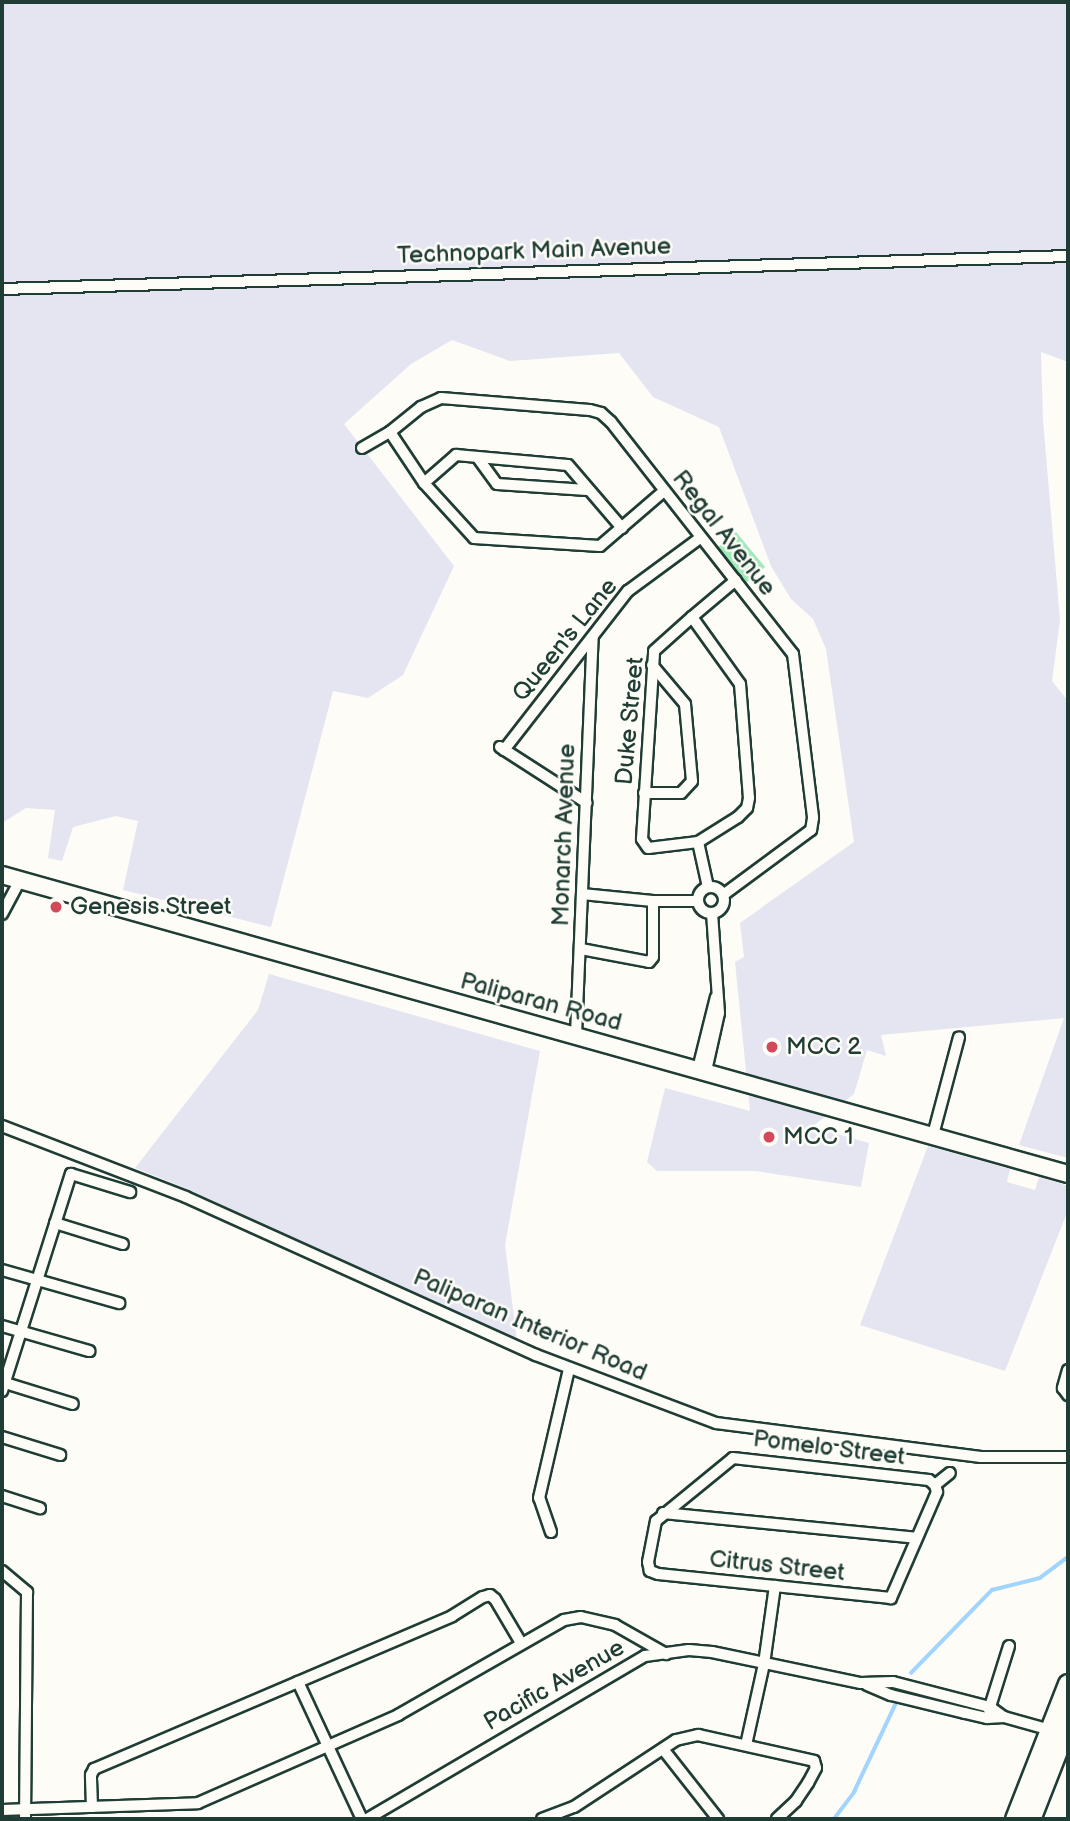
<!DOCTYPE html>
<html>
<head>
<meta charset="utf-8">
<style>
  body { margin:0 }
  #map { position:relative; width:1070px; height:1821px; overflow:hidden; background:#fdfcf7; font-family:"Balsamiq Sans",sans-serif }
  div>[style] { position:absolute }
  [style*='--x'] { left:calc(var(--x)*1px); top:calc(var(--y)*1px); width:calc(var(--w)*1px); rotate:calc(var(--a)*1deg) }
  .built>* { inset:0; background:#e4e5f0 }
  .green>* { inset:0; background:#a0e9b8 }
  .stream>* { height:3.5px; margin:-1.75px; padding:0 1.75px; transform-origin:1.75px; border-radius:1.75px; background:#a1d4ff }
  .roads { filter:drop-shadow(2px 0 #1f3d34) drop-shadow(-2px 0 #1f3d34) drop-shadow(0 2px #1f3d34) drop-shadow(0 -2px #1f3d34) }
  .street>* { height:10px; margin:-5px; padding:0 5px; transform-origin:5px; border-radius:5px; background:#fdfcf7 }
  .street>.ring { margin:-5px; padding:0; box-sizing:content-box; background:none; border:10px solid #fdfcf7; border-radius:50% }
  .primary>* { height:16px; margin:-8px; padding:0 8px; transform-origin:8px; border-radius:8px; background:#fdfcf7 }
  .highway>* { height:19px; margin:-9.5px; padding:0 9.5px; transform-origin:9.5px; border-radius:9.5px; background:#fdfcf7 }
  .dots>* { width:19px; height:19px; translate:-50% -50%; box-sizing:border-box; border:4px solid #fdfcf7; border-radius:50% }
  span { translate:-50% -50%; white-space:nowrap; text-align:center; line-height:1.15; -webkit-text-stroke:5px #fdfcf7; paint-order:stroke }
  .street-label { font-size:24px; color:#1f3d34 }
  .poi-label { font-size:24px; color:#1f3d34 }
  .left { translate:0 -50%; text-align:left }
  .frame { position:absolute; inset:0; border:4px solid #1f3d34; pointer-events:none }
</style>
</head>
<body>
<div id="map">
  <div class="built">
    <i style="clip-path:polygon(2px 2px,1068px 2px,1068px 362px,1041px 352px,1043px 420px,1060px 620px,1052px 681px,1068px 701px,1068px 1158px,1019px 1145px,1064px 1018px,881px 1035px,886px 1056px,867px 1050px,854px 1094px,812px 1127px,869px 1143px,861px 1187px,756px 1171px,657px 1171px,647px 1162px,665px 1088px,750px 1111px,735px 962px,744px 957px,740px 923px,854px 842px,826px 649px,813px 619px,791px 599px,771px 566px,719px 427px,653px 397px,619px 353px,510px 361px,452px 340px,411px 364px,344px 424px,454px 566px,403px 675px,368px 698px,333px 691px,271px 927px,123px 890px,138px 821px,116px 816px,73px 827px,62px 861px,48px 858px,55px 810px,26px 808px,2px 823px)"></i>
    <i style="clip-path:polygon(269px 974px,540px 1051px,505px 1245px,517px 1341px,188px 1189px,135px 1168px,258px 1010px)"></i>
    <i style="clip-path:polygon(928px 1146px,1010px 1169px,1007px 1182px,1035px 1190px,1039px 1177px,1068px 1186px,1068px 1210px,1005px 1371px,860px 1325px)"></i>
  </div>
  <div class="green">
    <i style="clip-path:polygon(736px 532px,765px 567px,745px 584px,716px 549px)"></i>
  </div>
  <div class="stream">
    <i style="--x:911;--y:1673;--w:116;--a:-45.7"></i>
    <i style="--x:992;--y:1590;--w:49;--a:-14"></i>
    <i style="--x:1040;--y:1578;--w:35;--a:-37"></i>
    <i style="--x:834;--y:1819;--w:34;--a:-53"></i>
    <i style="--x:854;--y:1792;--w:101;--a:-64.7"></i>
  </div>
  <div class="roads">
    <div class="street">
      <i style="--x:2;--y:289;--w:1067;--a:-1.77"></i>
      <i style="--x:390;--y:432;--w:61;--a:56.3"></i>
      <i style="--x:424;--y:483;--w:74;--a:47.7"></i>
      <i style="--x:474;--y:538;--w:126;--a:3.6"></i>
      <i style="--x:600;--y:546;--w:84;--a:-40.7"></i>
      <i style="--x:362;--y:448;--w:32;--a:-30"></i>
      <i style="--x:390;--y:432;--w:40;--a:-39"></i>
      <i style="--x:421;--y:407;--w:22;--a:-24"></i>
      <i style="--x:441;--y:398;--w:149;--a:4.6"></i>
      <i style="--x:590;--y:410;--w:11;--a:15"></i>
      <i style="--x:601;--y:413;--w:13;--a:42"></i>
      <i style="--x:611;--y:422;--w:295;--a:51.9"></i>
      <i style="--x:793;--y:654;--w:165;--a:83"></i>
      <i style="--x:813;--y:818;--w:12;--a:99"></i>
      <i style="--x:811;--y:830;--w:109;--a:143.5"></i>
      <i style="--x:478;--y:458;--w:32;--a:54"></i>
      <i style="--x:497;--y:484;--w:90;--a:3.8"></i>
      <i style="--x:424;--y:483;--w:43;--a:-41.2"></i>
      <i style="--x:456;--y:455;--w:112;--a:5.1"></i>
      <i style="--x:568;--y:465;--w:83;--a:49.4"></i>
      <i style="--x:692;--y:617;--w:82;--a:54.4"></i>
      <i style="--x:740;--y:684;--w:114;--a:85.5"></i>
      <i style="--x:749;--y:798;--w:10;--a:101"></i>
      <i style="--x:747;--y:808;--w:13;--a:135"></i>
      <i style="--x:738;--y:817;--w:47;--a:148"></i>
      <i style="--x:698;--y:842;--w:50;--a:173.2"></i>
      <i style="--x:648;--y:848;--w:11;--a:-124"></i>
      <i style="--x:642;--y:839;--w:188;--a:-86.3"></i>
      <i style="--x:654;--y:651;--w:51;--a:-41.8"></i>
      <i style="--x:692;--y:617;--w:57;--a:-40.1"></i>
      <i style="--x:500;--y:747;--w:103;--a:32.8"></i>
      <i style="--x:504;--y:750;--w:202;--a:-52.1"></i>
      <i style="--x:628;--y:591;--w:89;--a:-36.4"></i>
      <i style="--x:644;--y:793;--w:37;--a:0"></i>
      <i style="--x:681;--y:793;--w:16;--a:-47"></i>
      <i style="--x:692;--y:781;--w:77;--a:-95.2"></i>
      <i style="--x:685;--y:704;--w:51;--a:-130.2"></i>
      <i style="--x:698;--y:842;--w:46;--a:77.5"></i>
      <i class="ring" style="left:698px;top:887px;width:16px;height:16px"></i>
      <i style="--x:582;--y:894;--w:71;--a:5.6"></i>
      <i style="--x:653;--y:901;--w:45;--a:0"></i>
      <i style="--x:2;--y:914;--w:38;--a:-62"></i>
      <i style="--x:581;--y:949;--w:69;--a:10.8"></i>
      <i style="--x:649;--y:962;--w:6;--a:-51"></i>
      <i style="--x:653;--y:957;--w:56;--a:-90"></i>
      <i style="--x:576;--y:1035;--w:398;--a:-87.6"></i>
      <i style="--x:698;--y:1069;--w:74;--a:-76"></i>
      <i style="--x:706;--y:1071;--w:59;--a:-77.4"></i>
      <i style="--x:719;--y:1013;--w:100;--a:-94"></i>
      <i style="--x:2;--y:1126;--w:197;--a:21.1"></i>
      <i style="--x:186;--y:1197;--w:384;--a:24.3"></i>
      <i style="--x:536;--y:1355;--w:192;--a:20.7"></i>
      <i style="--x:716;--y:1423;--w:267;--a:7.3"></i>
      <i style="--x:981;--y:1457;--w:87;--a:0"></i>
      <i style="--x:933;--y:1135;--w:101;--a:-75.1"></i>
      <i style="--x:55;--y:1223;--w:71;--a:17.2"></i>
      <i style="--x:2;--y:1270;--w:122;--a:15.8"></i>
      <i style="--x:2;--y:1326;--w:91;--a:16"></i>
      <i style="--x:1068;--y:1370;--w:19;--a:106"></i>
      <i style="--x:1063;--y:1388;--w:9;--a:54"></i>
      <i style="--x:2;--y:1382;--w:74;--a:17.2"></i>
      <i style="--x:2;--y:1391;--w:228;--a:-72.4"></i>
      <i style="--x:71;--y:1174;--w:62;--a:17"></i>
      <i style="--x:2;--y:1437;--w:61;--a:17.2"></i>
      <i style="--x:733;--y:1458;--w:197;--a:6.4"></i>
      <i style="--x:929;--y:1480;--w:8;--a:40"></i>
      <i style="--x:935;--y:1485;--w:7;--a:74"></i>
      <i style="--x:937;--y:1492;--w:116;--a:113.5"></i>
      <i style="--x:891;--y:1598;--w:234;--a:-174.1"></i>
      <i style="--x:658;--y:1574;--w:9;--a:-159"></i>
      <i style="--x:650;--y:1571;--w:9;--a:-103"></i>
      <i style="--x:648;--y:1562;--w:42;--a:-79"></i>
      <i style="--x:656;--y:1521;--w:99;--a:-39.3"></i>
      <i style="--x:935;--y:1485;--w:19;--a:-39"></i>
      <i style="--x:2;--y:1496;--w:40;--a:18"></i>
      <i style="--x:663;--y:1513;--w:254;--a:5.6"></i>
      <i style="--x:551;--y:1532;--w:36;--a:-109"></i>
      <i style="--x:539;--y:1498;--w:132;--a:-76.9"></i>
      <i style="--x:2;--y:1571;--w:33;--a:40"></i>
      <i style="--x:27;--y:1592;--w:227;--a:90.5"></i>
      <i style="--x:298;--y:1682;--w:151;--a:65"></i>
      <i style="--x:867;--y:1685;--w:26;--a:23"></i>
      <i style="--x:891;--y:1695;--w:76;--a:13.7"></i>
      <i style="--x:965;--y:1713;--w:23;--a:13"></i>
      <i style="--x:987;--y:1718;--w:17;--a:-3"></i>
      <i style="--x:1004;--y:1717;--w:52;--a:15.6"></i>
      <i style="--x:989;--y:1710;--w:67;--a:-72.6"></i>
      <i style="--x:746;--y:1745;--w:83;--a:-77.5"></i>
      <i style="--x:764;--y:1664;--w:79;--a:-82"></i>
      <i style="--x:663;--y:1749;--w:89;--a:51.8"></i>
      <i style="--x:92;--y:1807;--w:32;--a:-92"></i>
      <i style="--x:91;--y:1775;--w:7;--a:-63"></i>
      <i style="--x:94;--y:1769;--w:389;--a:-23.1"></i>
      <i style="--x:452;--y:1616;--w:36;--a:-32"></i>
      <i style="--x:483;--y:1597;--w:7;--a:-16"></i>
      <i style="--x:490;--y:1595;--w:6;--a:39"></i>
      <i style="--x:495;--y:1599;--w:51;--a:59.4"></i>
      <i style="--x:2;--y:1810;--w:196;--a:-2"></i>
      <i style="--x:198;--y:1803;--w:219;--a:-23.7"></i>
      <i style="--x:398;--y:1715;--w:191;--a:-29.8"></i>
      <i style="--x:564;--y:1620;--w:17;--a:-10"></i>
      <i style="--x:581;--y:1617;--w:35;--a:13"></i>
      <i style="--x:615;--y:1625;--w:59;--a:29.6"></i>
      <i style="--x:367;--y:1819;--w:322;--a:-30.4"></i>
      <i style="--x:645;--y:1656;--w:44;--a:-7.8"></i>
      <i style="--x:689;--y:1650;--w:23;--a:5"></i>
      <i style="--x:712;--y:1652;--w:152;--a:11.8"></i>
      <i style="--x:861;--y:1683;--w:32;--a:-2"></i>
      <i style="--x:893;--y:1682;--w:100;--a:14.5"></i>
      <i style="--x:990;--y:1707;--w:17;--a:36"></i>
      <i style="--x:542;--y:1819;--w:34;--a:-21"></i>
      <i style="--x:574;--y:1807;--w:122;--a:-33.3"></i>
      <i style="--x:676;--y:1740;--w:23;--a:-13"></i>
      <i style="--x:698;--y:1735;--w:119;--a:12.6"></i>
      <i style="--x:814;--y:1761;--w:7;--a:74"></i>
      <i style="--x:816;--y:1768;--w:17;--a:118"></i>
      <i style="--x:808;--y:1783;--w:22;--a:124"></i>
      <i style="--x:796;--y:1801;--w:26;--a:137"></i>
    </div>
    <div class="primary">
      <i style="--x:2;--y:875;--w:1107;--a:15.67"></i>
    </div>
    <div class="highway">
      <i style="--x:1015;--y:1819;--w:145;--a:-68.6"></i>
      <i style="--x:1030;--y:1819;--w:104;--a:-68.6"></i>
    </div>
  </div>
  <div class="dots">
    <i style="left:56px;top:907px;background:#d1495b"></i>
    <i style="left:772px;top:1047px;background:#d1495b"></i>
    <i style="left:769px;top:1137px;background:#d1495b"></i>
  </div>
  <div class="street-label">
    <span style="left:534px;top:251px;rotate:-2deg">Technopark Main Avenue</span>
    <span style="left:724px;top:533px;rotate:52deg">Regal Avenue</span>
    <span style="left:565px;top:640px;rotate:-51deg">Queen's Lane</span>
    <span style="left:630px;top:721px;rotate:-85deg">Duke Street</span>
    <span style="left:564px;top:835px;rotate:-88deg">Monarch Avenue</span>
    <span style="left:541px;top:1002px;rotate:15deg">Paliparan Road</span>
    <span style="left:530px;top:1325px;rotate:23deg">Paliparan Interior Road</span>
    <span style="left:829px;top:1448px;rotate:7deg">Pomelo Street</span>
    <span style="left:777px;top:1566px;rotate:6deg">Citrus Street</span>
    <span style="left:554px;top:1685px;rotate:-30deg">Pacific Avenue</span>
  </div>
  <div class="poi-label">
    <span class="left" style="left:70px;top:907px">Genesis Street</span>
    <span class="left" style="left:786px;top:1047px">MCC 2</span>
    <span class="left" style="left:783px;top:1137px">MCC 1</span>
  </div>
  <div class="frame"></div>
</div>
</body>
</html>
